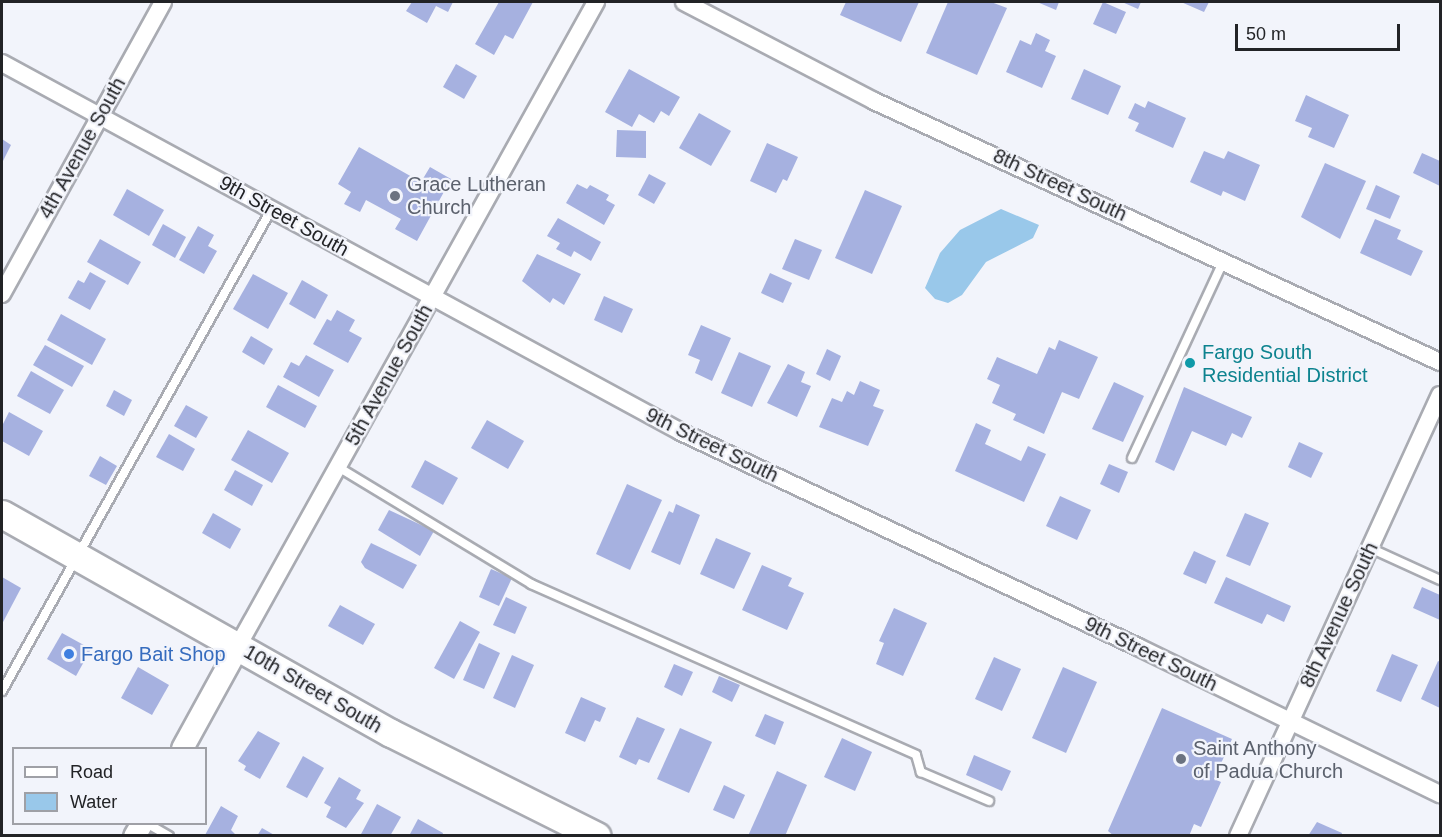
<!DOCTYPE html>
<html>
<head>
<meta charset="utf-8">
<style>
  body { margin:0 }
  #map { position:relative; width:1442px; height:837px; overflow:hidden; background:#f2f4fb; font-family:Arial,sans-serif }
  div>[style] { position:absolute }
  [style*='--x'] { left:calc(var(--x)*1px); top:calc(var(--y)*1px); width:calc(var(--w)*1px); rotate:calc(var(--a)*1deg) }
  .water>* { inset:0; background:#99c8ea }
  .building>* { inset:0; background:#a6b1e0 }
  .roads { filter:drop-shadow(2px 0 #a9abb2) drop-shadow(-2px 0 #a9abb2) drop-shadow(0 2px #a9abb2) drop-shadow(0 -2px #a9abb2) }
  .service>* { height:8px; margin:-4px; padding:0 4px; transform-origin:4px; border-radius:4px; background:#fff }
  .minor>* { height:16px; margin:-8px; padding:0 8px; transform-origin:8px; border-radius:8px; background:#fff }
  .tertiary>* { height:21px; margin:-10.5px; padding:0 10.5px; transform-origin:10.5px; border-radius:10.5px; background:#fff }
  .primary>* { height:27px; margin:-13.5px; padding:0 13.5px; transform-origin:13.5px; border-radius:13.5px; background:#fff }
  .dots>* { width:16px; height:16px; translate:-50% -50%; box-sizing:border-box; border:3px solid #f2f4fb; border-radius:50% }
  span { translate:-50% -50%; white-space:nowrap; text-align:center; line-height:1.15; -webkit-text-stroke:4.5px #f2f4fb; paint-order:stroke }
  .street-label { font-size:20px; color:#222326 }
  .worship-label { font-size:20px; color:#5b616d }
  .left { translate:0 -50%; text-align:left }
  .culture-label { font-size:20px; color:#0d838f }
  .shop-label { font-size:20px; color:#366cbe }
  .frame { position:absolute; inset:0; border:3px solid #222326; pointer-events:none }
  .legend { position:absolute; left:12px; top:747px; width:195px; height:78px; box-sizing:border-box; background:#f2f4fb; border:2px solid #9fa0a6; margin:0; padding:8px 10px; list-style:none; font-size:18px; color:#222326 }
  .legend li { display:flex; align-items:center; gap:12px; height:30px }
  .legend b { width:30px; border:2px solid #9fa0a6 }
  .scale { position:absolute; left:1235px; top:24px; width:165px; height:27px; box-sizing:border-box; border:3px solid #222326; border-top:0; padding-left:8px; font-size:18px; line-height:21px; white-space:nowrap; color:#222326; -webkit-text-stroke:4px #f2f4fb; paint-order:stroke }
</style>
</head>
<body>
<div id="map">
  <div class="water">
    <i style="clip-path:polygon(1001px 209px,1039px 225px,1033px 238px,986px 262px,962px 295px,948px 303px,935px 299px,925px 288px,940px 253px,960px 230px)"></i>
  </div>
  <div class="building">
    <i style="clip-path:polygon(412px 2px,453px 2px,448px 12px,436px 6px,427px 23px,406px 11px)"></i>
    <i style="clip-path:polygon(499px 2px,533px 2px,513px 39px,505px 35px,494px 55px,475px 44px)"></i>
    <i style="clip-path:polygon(846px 2px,919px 2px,901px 42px,840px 15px)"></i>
    <i style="clip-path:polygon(948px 2px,991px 2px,1007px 8px,977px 75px,926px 53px)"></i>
    <i style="clip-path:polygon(1037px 2px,1059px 2px,1056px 10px)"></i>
    <i style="clip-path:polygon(1103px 2px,1126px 12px,1116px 34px,1093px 24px)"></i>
    <i style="clip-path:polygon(1122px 2px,1141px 2px,1138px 9px)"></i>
    <i style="clip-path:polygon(1181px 2px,1209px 2px,1204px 12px)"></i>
    <i style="clip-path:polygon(1036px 33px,1050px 40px,1045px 51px,1056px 56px,1042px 88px,1006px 72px,1020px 40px,1031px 45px)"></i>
    <i style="clip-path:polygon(456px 64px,477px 76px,464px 99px,443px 87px)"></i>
    <i style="clip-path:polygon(629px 69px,680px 97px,669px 116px,661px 111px,654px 123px,639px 114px,632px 127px,605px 112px)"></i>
    <i style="clip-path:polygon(1084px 69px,1121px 86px,1108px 115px,1071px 99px)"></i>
    <i style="clip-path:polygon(1306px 95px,1349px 115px,1334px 148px,1308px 137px,1312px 128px,1295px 121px)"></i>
    <i style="clip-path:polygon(1148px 101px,1186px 118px,1173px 148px,1135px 131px,1139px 123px,1128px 118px,1135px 103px,1145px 108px)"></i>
    <i style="clip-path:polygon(699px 113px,731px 131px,711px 166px,679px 148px)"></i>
    <i style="clip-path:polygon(617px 130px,646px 131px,646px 158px,616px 157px)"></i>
    <i style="clip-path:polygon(2px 139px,11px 145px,2px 163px)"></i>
    <i style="clip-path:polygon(767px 143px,798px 157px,787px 181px,783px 179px,776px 193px,750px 181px)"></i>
    <i style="clip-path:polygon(359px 147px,421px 182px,430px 167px,451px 179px,417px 241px,395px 229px,401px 219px,366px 200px,360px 212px,344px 204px,351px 192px,338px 184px)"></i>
    <i style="clip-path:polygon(1204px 151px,1224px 159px,1228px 151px,1260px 165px,1245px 201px,1223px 191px,1221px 196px,1190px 182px)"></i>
    <i style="clip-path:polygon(1422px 153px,1440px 161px,1440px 186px,1413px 173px)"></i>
    <i style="clip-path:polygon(1325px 163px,1366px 181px,1340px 239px,1301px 217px)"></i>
    <i style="clip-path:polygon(649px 174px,666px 183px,654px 204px,638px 195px)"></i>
    <i style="clip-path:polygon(577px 184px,587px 189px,590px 185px,609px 195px,606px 200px,615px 205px,604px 225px,566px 203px)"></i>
    <i style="clip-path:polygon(1376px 185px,1400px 196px,1390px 219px,1366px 209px)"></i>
    <i style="clip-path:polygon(127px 189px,164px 210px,149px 236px,113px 215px)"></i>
    <i style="clip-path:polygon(865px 190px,902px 206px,872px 274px,835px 258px)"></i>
    <i style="clip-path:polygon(558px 218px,601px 242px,591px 261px,574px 251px,571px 257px,556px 249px,560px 243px,547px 236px)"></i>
    <i style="clip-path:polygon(1375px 219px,1401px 230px,1397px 239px,1423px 251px,1411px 276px,1360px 253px)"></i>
    <i style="clip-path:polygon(163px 224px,186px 237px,175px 258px,152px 245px)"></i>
    <i style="clip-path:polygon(198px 226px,214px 235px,208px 246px,217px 251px,204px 274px,179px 260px)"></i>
    <i style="clip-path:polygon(100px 239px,141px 262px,128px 285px,87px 262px)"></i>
    <i style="clip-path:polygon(795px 239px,822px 250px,809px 280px,782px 269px)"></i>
    <i style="clip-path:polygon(537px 254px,581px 274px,564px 305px,553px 298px,550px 303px,522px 281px)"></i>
    <i style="clip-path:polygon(90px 272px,106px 281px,90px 310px,68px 298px,78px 280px,84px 283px)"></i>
    <i style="clip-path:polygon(770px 273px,792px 283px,783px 303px,761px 293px)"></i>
    <i style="clip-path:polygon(253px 274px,288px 293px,268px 329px,233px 309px)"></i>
    <i style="clip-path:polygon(302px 280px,328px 295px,315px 319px,289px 304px)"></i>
    <i style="clip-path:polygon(604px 296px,633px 309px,622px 333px,594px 320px)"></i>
    <i style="clip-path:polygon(337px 310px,355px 320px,349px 331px,362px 338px,348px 363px,313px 344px,327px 319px,331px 321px)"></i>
    <i style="clip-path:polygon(61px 314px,106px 339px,92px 365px,47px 340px)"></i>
    <i style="clip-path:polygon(701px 325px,731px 338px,712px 381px,695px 373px,700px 360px,688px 355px)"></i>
    <i style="clip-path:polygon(251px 336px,273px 349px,264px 365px,242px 352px)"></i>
    <i style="clip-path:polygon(1059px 340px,1098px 357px,1079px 399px,1062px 392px,1044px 434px,1013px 420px,1016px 414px,992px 403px,1000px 385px,987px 379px,997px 357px,1037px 374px,1049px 347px,1055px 350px)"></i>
    <i style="clip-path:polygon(45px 345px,84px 366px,72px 387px,33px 365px)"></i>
    <i style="clip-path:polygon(827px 349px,841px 356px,830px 381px,816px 374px)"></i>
    <i style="clip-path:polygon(739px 352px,771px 366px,752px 407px,721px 393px)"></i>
    <i style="clip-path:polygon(306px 355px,334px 370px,319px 397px,283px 377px,291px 362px,299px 366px)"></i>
    <i style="clip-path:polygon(788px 364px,805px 372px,801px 382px,811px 386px,797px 417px,767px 403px)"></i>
    <i style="clip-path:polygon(31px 371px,64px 390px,50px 414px,17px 396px)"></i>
    <i style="clip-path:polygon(860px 381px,880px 390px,873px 406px,884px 410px,868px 446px,819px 427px,832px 398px,842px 402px,847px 391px,854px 395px)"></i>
    <i style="clip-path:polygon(1114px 382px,1144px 396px,1123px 442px,1092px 429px)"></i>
    <i style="clip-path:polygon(278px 385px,317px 406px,305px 428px,266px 407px)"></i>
    <i style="clip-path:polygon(1184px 387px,1252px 417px,1242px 438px,1232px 433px,1226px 446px,1192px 431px,1174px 471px,1155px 462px)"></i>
    <i style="clip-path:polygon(114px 390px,132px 400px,124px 416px,106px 406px)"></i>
    <i style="clip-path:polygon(186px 405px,208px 417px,196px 438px,174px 426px)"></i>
    <i style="clip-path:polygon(9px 412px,43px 431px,29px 456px,2px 441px,2px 426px)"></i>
    <i style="clip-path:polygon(487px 420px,524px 441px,508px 469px,471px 448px)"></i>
    <i style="clip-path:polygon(976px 423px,991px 430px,985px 444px,1021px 461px,1028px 446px,1046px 454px,1024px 502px,955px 471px)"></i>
    <i style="clip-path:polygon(248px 430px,289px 453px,272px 483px,231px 460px)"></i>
    <i style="clip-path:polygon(169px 434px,195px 449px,183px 471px,156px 457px)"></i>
    <i style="clip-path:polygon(1299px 442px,1323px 453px,1311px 478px,1288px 467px)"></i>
    <i style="clip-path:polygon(100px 456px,117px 466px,106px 485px,89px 476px)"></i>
    <i style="clip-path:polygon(425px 460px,458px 478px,443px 505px,411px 487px)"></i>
    <i style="clip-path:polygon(1109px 464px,1128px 472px,1119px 493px,1100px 484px)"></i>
    <i style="clip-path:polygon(235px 470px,263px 485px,252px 506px,224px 490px)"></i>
    <i style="clip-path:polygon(627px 484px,662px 500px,630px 570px,596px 554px)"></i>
    <i style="clip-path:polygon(1060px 496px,1091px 510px,1077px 540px,1046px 526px)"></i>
    <i style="clip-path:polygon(676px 504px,700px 515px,680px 565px,651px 552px,669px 511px,673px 513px)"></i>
    <i style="clip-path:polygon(389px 510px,434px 531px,420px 556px,378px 530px)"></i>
    <i style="clip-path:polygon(213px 513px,241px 529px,230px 549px,202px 533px)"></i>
    <i style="clip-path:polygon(1245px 513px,1269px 523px,1250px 566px,1226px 556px)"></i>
    <i style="clip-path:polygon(716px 538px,751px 553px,734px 589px,700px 574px)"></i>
    <i style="clip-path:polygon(371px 543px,417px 565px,403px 589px,365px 568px,361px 562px)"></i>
    <i style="clip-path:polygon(1194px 551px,1216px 561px,1206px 584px,1183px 574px)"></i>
    <i style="clip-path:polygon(762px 565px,792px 578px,788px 586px,804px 593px,787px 630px,742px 610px)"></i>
    <i style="clip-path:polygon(491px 569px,512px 578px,499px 606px,479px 597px)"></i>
    <i style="clip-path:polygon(2px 577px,21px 588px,2px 624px)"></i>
    <i style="clip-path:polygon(1226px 577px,1291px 606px,1284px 622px,1267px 614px,1262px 624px,1214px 603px)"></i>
    <i style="clip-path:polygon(1422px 587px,1440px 595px,1440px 620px,1413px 608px)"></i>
    <i style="clip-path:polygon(506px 597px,527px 607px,515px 634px,493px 625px)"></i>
    <i style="clip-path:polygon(340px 605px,375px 624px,363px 645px,328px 626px)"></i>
    <i style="clip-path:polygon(894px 608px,927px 623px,903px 676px,876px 664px,884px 643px,879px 641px)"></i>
    <i style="clip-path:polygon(460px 621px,480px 632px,454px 679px,434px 668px)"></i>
    <i style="clip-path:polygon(62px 633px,91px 649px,76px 676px,47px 659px)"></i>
    <i style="clip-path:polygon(479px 643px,500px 653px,484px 689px,463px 680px)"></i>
    <i style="clip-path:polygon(1392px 654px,1418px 665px,1401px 702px,1376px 691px)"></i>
    <i style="clip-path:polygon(512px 655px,534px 665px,515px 708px,493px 698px)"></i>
    <i style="clip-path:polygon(994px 657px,1021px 669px,1002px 711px,975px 699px)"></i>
    <i style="clip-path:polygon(1438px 661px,1440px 662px,1440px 708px,1421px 699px)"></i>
    <i style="clip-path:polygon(674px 664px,693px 672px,682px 696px,664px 687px)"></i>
    <i style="clip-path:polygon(138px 667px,169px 685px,152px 715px,121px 698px)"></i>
    <i style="clip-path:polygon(1063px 667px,1097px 682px,1066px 753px,1032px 738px)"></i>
    <i style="clip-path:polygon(719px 676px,740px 685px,732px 702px,712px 692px)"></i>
    <i style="clip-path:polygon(581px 697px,606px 708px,600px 722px,595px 720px,585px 742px,565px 733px)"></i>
    <i style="clip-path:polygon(1162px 708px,1232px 739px,1214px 779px,1221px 782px,1201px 827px,1194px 824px,1189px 836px,1114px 836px,1108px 831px)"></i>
    <i style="clip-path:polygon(765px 714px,784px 722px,775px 745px,755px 736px)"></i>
    <i style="clip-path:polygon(637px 717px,665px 729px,649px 763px,639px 759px,636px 765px,619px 757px)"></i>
    <i style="clip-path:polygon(680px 728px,712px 742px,689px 793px,657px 779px)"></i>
    <i style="clip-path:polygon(258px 731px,280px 743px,260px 779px,244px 770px,246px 766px,238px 761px)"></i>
    <i style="clip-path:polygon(842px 738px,872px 752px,855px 791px,824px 777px)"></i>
    <i style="clip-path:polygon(974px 755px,1011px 771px,1002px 791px,966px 775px)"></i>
    <i style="clip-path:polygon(303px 756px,324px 768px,307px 798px,286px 787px)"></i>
    <i style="clip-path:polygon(777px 771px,807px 785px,785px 836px,748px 836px)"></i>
    <i style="clip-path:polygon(339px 777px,361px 790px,356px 799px,364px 803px,346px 828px,326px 817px,331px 807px,324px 803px)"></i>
    <i style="clip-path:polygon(724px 785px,745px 795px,734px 819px,713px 810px)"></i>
    <i style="clip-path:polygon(377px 804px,401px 817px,390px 836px,360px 836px)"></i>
    <i style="clip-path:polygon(221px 806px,238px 816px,231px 830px,237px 836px,205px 835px)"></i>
    <i style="clip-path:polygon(418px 819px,443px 833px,442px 836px,409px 836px)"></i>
    <i style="clip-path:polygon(1317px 822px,1342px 833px,1341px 836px,1308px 836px)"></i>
    <i style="clip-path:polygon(262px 828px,276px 836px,257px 836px)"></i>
  </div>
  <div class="roads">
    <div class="service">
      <i style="--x:1132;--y:458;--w:216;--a:-65.1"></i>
      <i style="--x:338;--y:467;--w:226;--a:31.2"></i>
      <i style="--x:531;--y:584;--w:421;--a:23.9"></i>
      <i style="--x:916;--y:755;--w:18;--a:74"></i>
      <i style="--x:921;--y:772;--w:74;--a:23.1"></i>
      <i style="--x:1370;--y:548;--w:77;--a:24.6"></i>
      <i style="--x:2;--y:691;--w:551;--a:-60.78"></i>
      <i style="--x:148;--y:824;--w:24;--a:30"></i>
    </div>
    <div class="minor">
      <i style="--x:684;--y:2;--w:214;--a:27.5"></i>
      <i style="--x:874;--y:101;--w:623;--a:24.76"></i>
      <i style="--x:2;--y:63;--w:773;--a:28.52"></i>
      <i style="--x:681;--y:432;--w:505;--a:25.2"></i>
      <i style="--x:1138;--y:647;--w:336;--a:26"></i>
      <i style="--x:2;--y:294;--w:333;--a:-61.1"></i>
      <i style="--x:238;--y:646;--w:737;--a:-60.93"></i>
      <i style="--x:1238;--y:836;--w:485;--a:-65.4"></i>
    </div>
    <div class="tertiary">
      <i style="--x:182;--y:748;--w:116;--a:-61.2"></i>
      <i style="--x:134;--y:836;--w:14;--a:-60"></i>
    </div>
    <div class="primary">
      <i style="--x:2;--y:514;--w:446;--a:29.4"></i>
      <i style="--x:391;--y:733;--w:230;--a:26.6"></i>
    </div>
  </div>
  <div class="dots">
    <i style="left:395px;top:196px;background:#6b7280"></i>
    <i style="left:1190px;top:363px;background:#0f9aa8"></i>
    <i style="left:69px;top:654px;background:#3f7fe0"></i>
    <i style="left:1181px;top:759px;background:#6b7280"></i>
  </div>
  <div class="street-label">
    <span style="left:82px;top:148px;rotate:-61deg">4th Avenue South</span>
    <span style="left:1060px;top:185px;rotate:25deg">8th Street South</span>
    <span style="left:284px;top:216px;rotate:29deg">9th Street South</span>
    <span style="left:389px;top:375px;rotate:-61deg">5th Avenue South</span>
    <span style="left:712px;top:445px;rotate:26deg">9th Street South</span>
    <span style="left:1339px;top:615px;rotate:-65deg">8th Avenue South</span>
    <span style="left:1151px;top:654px;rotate:26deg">9th Street South</span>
    <span style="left:313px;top:689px;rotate:30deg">10th Street South</span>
  </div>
  <div class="worship-label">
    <span class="left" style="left:407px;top:196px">Grace Lutheran<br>Church</span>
    <span class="left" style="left:1193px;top:760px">Saint Anthony<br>of Padua Church</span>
  </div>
  <div class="culture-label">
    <span class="left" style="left:1202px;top:364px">Fargo South<br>Residential District</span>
  </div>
  <div class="shop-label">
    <span class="left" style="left:81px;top:654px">Fargo Bait Shop</span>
  </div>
  <div class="frame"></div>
  <ul class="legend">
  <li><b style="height:8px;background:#fff"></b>Road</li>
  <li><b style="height:16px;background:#99c8ea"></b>Water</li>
  </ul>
  <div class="scale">50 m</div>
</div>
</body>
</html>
